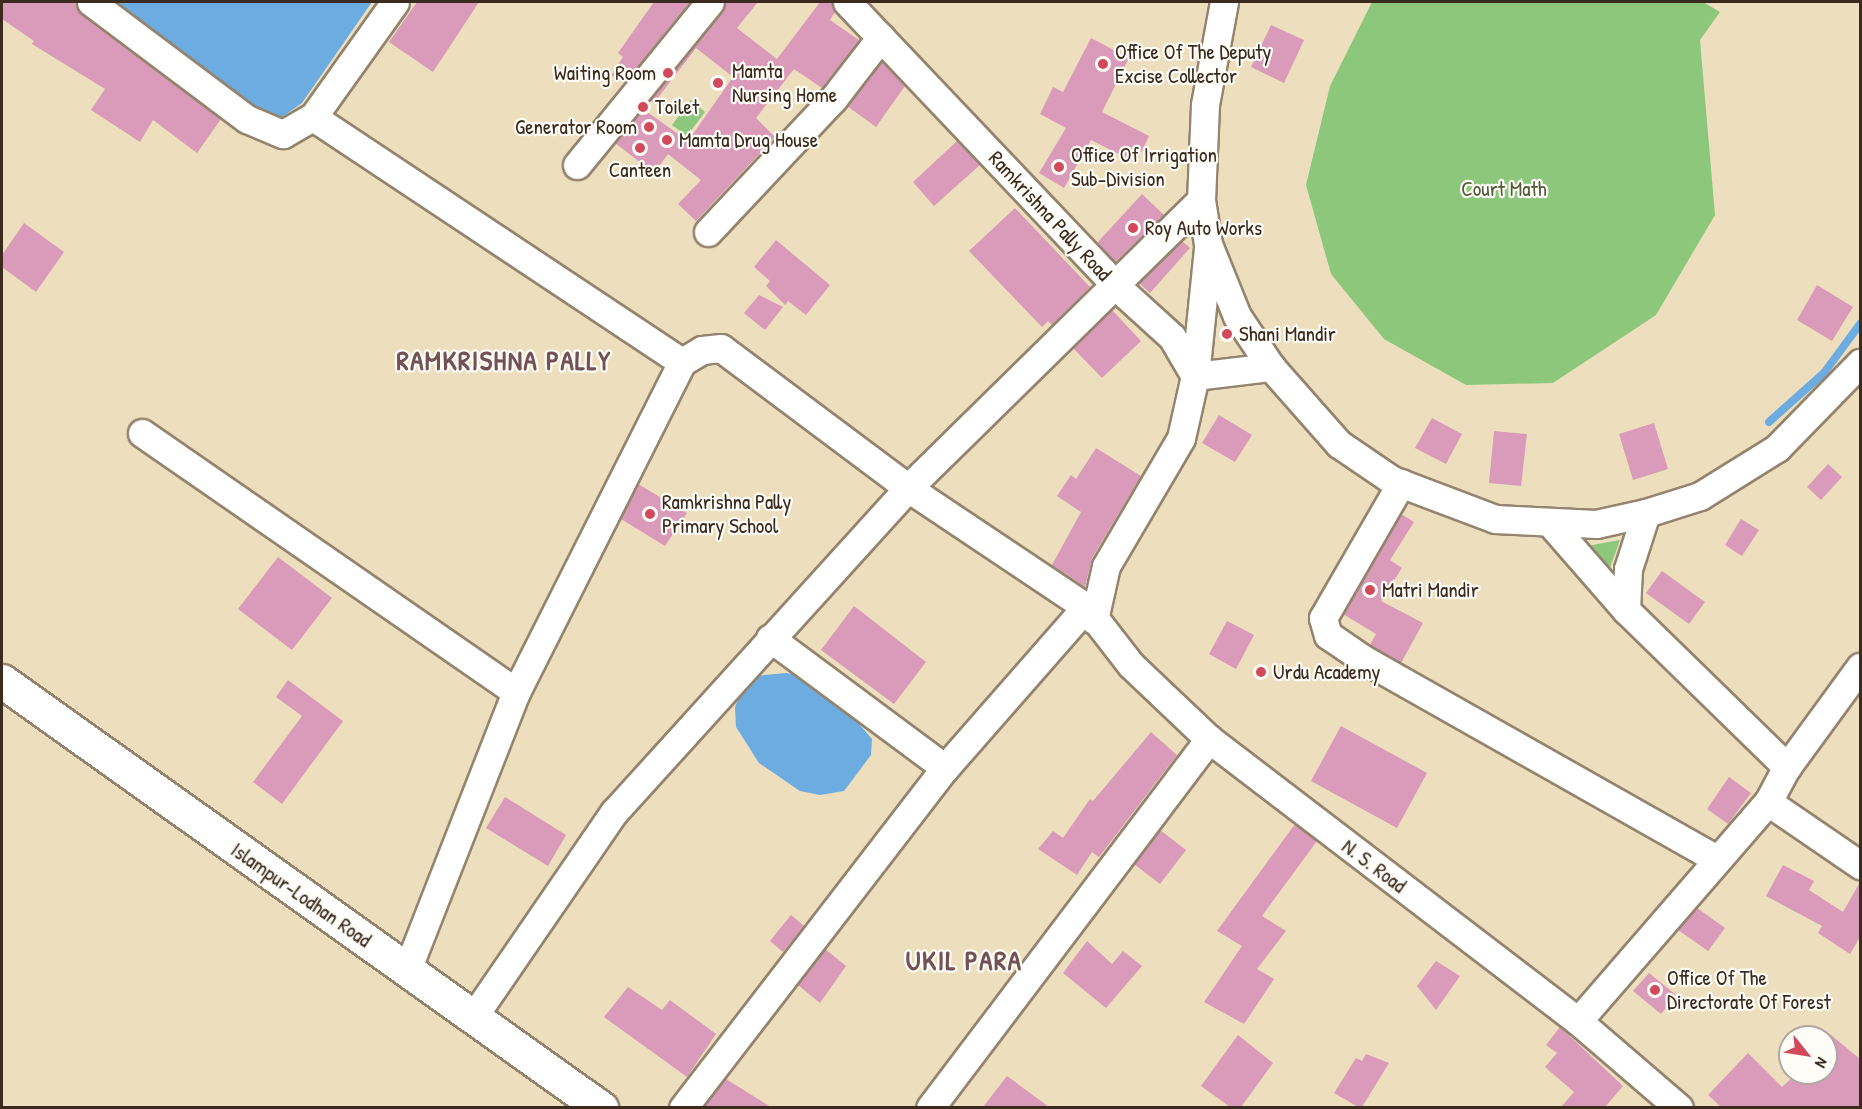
<!DOCTYPE html>
<html>
<head>
<meta charset="utf-8">
<style>
  body { margin:0 }
  #map { position:relative; width:1862px; height:1109px; overflow:hidden; background:#eddfbd; font-family:"Patrick Hand",sans-serif }
  div>[style] { position:absolute }
  [style*='--x'] { left:calc(var(--x)*1px); top:calc(var(--y)*1px); width:calc(var(--w)*1px); rotate:calc(var(--a)*1deg) }
  .green>* { inset:0; background:#8cc77b }
  .water>* { inset:0; background:#6dace0 }
  .stream>* { height:8px; margin:-4px; padding:0 4px; transform-origin:4px; border-radius:4px; background:#6dace0 }
  .building>* { inset:0; background:#d99bb9 }
  .roads { filter:drop-shadow(2px 0 #94846e) drop-shadow(-2px 0 #94846e) drop-shadow(0 2px #94846e) drop-shadow(0 -2px #94846e) }
  .minor>* { height:27px; margin:-13.5px; padding:0 13.5px; transform-origin:13.5px; border-radius:13.5px; background:#fff }
  .major>* { height:33px; margin:-16.5px; padding:0 16.5px; transform-origin:16.5px; border-radius:16.5px; background:#fff }
  .dots>* { width:16px; height:16px; translate:-50% -50%; box-sizing:border-box; border:3px solid #fdfcf7; border-radius:50% }
  span { translate:-50% -50%; white-space:nowrap; text-align:center; line-height:1.15; -webkit-text-stroke:4.5px #fdfcf7; paint-order:stroke }
  .poi-label { font-size:21px; color:#3b2a1e }
  .left { translate:0 -50%; text-align:left }
  .right { translate:-100% -50%; text-align:right }
  .park-label { font-size:21px; color:#53593a }
  .street-label { font-size:21px; color:#3b2a1e }
  .district-label { font-size:27px; color:#725254; font-weight:700; letter-spacing:1.5px }
  .frame { position:absolute; inset:0; border:3px solid #3b2a1e; pointer-events:none }
  .north { position:absolute; left:1778px; top:1025px; width:60px; height:60px; box-sizing:border-box; background:#fdfcf7; border:2px solid #afa8a0; border-radius:50%; rotate:120deg; font-size:16px; font-weight:700; line-height:24px; text-align:center; color:#3b2a1e }
  .north::after { content:''; display:block; margin:auto; width:21px; height:27px; background:#d1495b; clip-path:polygon(50% 0,100% 100%,50% 72%,0 100%) }
</style>
</head>
<body>
<div id="map">
  <div class="green">
    <i style="clip-path:polygon(1372px 2px,1703px 2px,1720px 12px,1700px 40px,1715px 215px,1656px 315px,1553px 383px,1466px 385px,1384px 339px,1331px 274px,1306px 185px,1330px 86px)"></i>
    <i style="clip-path:polygon(691px 100px,705px 112px,687px 136px,672px 125px)"></i>
    <i style="clip-path:polygon(1620px 540px,1608px 573px,1581px 547px)"></i>
  </div>
  <div class="water">
    <i style="clip-path:polygon(106px 2px,372px 2px,302px 103px,282px 117px,255px 115px)"></i>
    <i style="clip-path:polygon(786px 673px,800px 675px,837px 698px,872px 739px,871px 755px,844px 791px,820px 795px,800px 791px,759px 763px,736px 727px,735px 707px,744px 686px,755px 676px)"></i>
  </div>
  <div class="stream">
    <i style="--x:1769;--y:422;--w:74;--a:-41.7"></i>
    <i style="--x:1824;--y:373;--w:61;--a:-53.7"></i>
  </div>
  <div class="building">
    <i style="clip-path:polygon(2px 2px,75px 2px,82px 15px,221px 119px,197px 153px,153px 120px,140px 142px,91px 110px,105px 89px,32px 44px,34px 41px,2px 19px)"></i>
    <i style="clip-path:polygon(417px 2px,479px 2px,433px 72px,389px 42px)"></i>
    <i style="clip-path:polygon(654px 2px,690px 2px,624px 83px,611px 75px,623px 57px,618px 53px)"></i>
    <i style="clip-path:polygon(725px 2px,758px 2px,737px 28px,777px 59px,820px 2px,832px 2px,835px 12px,830px 20px,859px 40px,822px 88px,794px 69px,756px 118px,775px 137px,696px 221px,678px 204px,701px 180px,668px 154px,654px 173px,615px 143px,643px 109px,688px 141px,733px 77px,696px 48px,654px 103px,650px 100px,722px 12px)"></i>
    <i style="clip-path:polygon(1271px 25px,1304px 40px,1284px 83px,1251px 67px)"></i>
    <i style="clip-path:polygon(1091px 38px,1129px 58px,1102px 112px,1149px 136px,1136px 163px,1091px 140px,1064px 188px,1039px 173px,1066px 128px,1040px 114px,1053px 87px,1063px 92px)"></i>
    <i style="clip-path:polygon(882px 62px,905px 86px,876px 127px,847px 106px)"></i>
    <i style="clip-path:polygon(957px 141px,980px 165px,934px 206px,913px 182px)"></i>
    <i style="clip-path:polygon(1142px 194px,1164px 215px,1115px 262px,1097px 243px)"></i>
    <i style="clip-path:polygon(1015px 208px,1090px 287px,1052px 325px,1048px 321px,1042px 327px,969px 251px)"></i>
    <i style="clip-path:polygon(24px 223px,64px 252px,36px 292px,2px 267px,2px 255px)"></i>
    <i style="clip-path:polygon(776px 240px,830px 285px,806px 315px,788px 301px,785px 305px,766px 286px,770px 281px,754px 267px)"></i>
    <i style="clip-path:polygon(1182px 241px,1190px 248px,1150px 293px,1139px 283px)"></i>
    <i style="clip-path:polygon(1817px 285px,1853px 307px,1832px 341px,1797px 320px)"></i>
    <i style="clip-path:polygon(759px 295px,783px 307px,765px 330px,744px 313px)"></i>
    <i style="clip-path:polygon(1112px 310px,1141px 341px,1102px 378px,1073px 348px)"></i>
    <i style="clip-path:polygon(1219px 415px,1252px 435px,1235px 462px,1202px 443px)"></i>
    <i style="clip-path:polygon(1432px 418px,1462px 434px,1446px 464px,1415px 448px)"></i>
    <i style="clip-path:polygon(1654px 423px,1668px 469px,1633px 480px,1619px 434px)"></i>
    <i style="clip-path:polygon(1494px 431px,1527px 434px,1521px 486px,1489px 483px)"></i>
    <i style="clip-path:polygon(1096px 448px,1141px 476px,1092px 558px,1085px 587px,1052px 565px,1081px 512px,1057px 496px,1071px 475px,1076px 479px)"></i>
    <i style="clip-path:polygon(1828px 464px,1842px 477px,1821px 500px,1807px 487px)"></i>
    <i style="clip-path:polygon(638px 484px,687px 513px,665px 546px,621px 519px)"></i>
    <i style="clip-path:polygon(1401px 514px,1414px 522px,1390px 560px,1402px 568px,1381px 601px,1423px 623px,1401px 663px,1370px 645px,1376px 634px,1343px 614px)"></i>
    <i style="clip-path:polygon(1741px 519px,1759px 530px,1742px 556px,1725px 545px)"></i>
    <i style="clip-path:polygon(278px 557px,332px 598px,292px 650px,238px 609px)"></i>
    <i style="clip-path:polygon(1662px 571px,1705px 602px,1689px 624px,1646px 593px)"></i>
    <i style="clip-path:polygon(854px 606px,926px 662px,894px 704px,821px 650px)"></i>
    <i style="clip-path:polygon(1227px 621px,1254px 635px,1236px 669px,1209px 654px)"></i>
    <i style="clip-path:polygon(288px 680px,343px 721px,282px 804px,253px 782px,302px 716px,276px 697px)"></i>
    <i style="clip-path:polygon(1341px 726px,1427px 773px,1397px 828px,1311px 781px)"></i>
    <i style="clip-path:polygon(1151px 732px,1177px 755px,1099px 857px,1092px 852px,1077px 875px,1038px 849px,1053px 831px,1063px 838px,1090px 799px,1093px 801px)"></i>
    <i style="clip-path:polygon(1729px 777px,1751px 793px,1728px 824px,1707px 809px)"></i>
    <i style="clip-path:polygon(505px 797px,566px 835px,548px 866px,486px 828px)"></i>
    <i style="clip-path:polygon(1295px 824px,1317px 841px,1262px 916px,1286px 931px,1257px 969px,1274px 979px,1244px 1024px,1204px 1002px,1242px 946px,1217px 931px)"></i>
    <i style="clip-path:polygon(1160px 830px,1186px 850px,1160px 884px,1134px 864px)"></i>
    <i style="clip-path:polygon(1783px 865px,1814px 881px,1809px 890px,1843px 912px,1860px 882px,1860px 937px,1850px 954px,1818px 933px,1822px 926px,1766px 896px)"></i>
    <i style="clip-path:polygon(1697px 908px,1725px 928px,1708px 951px,1678px 930px)"></i>
    <i style="clip-path:polygon(791px 915px,804px 926px,783px 952px,770px 941px)"></i>
    <i style="clip-path:polygon(1087px 941px,1112px 964px,1123px 951px,1142px 966px,1106px 1008px,1063px 973px)"></i>
    <i style="clip-path:polygon(825px 949px,846px 966px,820px 1003px,798px 985px)"></i>
    <i style="clip-path:polygon(1436px 961px,1460px 976px,1436px 1010px,1417px 986px)"></i>
    <i style="clip-path:polygon(1649px 973px,1676px 995px,1661px 1014px,1633px 991px)"></i>
    <i style="clip-path:polygon(628px 987px,662px 1010px,670px 1000px,716px 1034px,687px 1077px,604px 1017px)"></i>
    <i style="clip-path:polygon(1560px 1027px,1623px 1086px,1605px 1107px,1561px 1107px,1574px 1092px,1545px 1067px,1557px 1053px,1546px 1045px)"></i>
    <i style="clip-path:polygon(1826px 1031px,1860px 1059px,1860px 1107px,1721px 1107px,1708px 1095px,1748px 1053px,1782px 1087px,1797px 1073px,1826px 1073px)"></i>
    <i style="clip-path:polygon(1238px 1035px,1273px 1063px,1241px 1107px,1230px 1107px,1201px 1086px)"></i>
    <i style="clip-path:polygon(1366px 1054px,1389px 1063px,1362px 1107px,1358px 1107px,1334px 1093px,1356px 1058px,1362px 1061px)"></i>
    <i style="clip-path:polygon(1007px 1076px,1049px 1107px,983px 1107px)"></i>
    <i style="clip-path:polygon(726px 1079px,771px 1107px,703px 1107px)"></i>
  </div>
  <div class="roads">
    <div class="minor">
      <i style="--x:91;--y:2;--w:195;--a:36.9"></i>
      <i style="--x:247;--y:119;--w:39;--a:23"></i>
      <i style="--x:283;--y:134;--w:34;--a:-30"></i>
      <i style="--x:313;--y:117;--w:141;--a:-54.5"></i>
      <i style="--x:847;--y:2;--w:393;--a:46.5"></i>
      <i style="--x:1117;--y:287;--w:74;--a:42.3"></i>
      <i style="--x:1172;--y:337;--w:45;--a:59.5"></i>
      <i style="--x:1195;--y:376;--w:77;--a:-6.8"></i>
      <i style="--x:1224;--y:2;--w:105;--a:100.5"></i>
      <i style="--x:1205;--y:105;--w:95;--a:92.4"></i>
      <i style="--x:1201;--y:200;--w:45;--a:81"></i>
      <i style="--x:1208;--y:244;--w:78;--a:68.1"></i>
      <i style="--x:1237;--y:316;--w:61;--a:56.3"></i>
      <i style="--x:1271;--y:367;--w:103;--a:48.6"></i>
      <i style="--x:1339;--y:444;--w:64;--a:34.2"></i>
      <i style="--x:1392;--y:480;--w:110;--a:20.7"></i>
      <i style="--x:1495;--y:519;--w:101;--a:2.8"></i>
      <i style="--x:1596;--y:524;--w:51;--a:-12.4"></i>
      <i style="--x:1646;--y:513;--w:57;--a:-17.5"></i>
      <i style="--x:1700;--y:496;--w:91;--a:-31.9"></i>
      <i style="--x:1777;--y:448;--w:119;--a:-45.7"></i>
      <i style="--x:313;--y:117;--w:443;--a:33.6"></i>
      <i style="--x:682;--y:362;--w:23;--a:-31"></i>
      <i style="--x:702;--y:350;--w:19;--a:-6"></i>
      <i style="--x:721;--y:348;--w:234;--a:36.8"></i>
      <i style="--x:908;--y:488;--w:438;--a:132.2"></i>
      <i style="--x:614;--y:812;--w:245;--a:124.5"></i>
      <i style="--x:577;--y:165;--w:210;--a:-50.8"></i>
      <i style="--x:1201;--y:200;--w:411;--a:135.5"></i>
      <i style="--x:908;--y:488;--w:214;--a:33.8"></i>
      <i style="--x:1086;--y:607;--w:73;--a:52.2"></i>
      <i style="--x:1131;--y:665;--w:108;--a:43.5"></i>
      <i style="--x:1209;--y:739;--w:464;--a:37.4"></i>
      <i style="--x:1578;--y:1021;--w:133;--a:40.7"></i>
      <i style="--x:708;--y:232;--w:183;--a:-46.8"></i>
      <i style="--x:833;--y:99;--w:78;--a:-52.3"></i>
      <i style="--x:142;--y:433;--w:455;--a:34.7"></i>
      <i style="--x:1401;--y:483;--w:156;--a:120"></i>
      <i style="--x:1323;--y:618;--w:18;--a:74"></i>
      <i style="--x:1328;--y:635;--w:42;--a:34.4"></i>
      <i style="--x:1363;--y:659;--w:406;--a:29.5"></i>
      <i style="--x:1646;--y:513;--w:59;--a:107.8"></i>
      <i style="--x:1628;--y:569;--w:41;--a:92.8"></i>
      <i style="--x:1626;--y:610;--w:225;--a:44.3"></i>
      <i style="--x:1551;--y:524;--w:114;--a:48.9"></i>
      <i style="--x:1094;--y:620;--w:55;--a:-77.5"></i>
      <i style="--x:1106;--y:566;--w:148;--a:-59.6"></i>
      <i style="--x:1181;--y:438;--w:64;--a:-77.3"></i>
      <i style="--x:1195;--y:376;--w:129;--a:-84.2"></i>
      <i style="--x:770;--y:638;--w:218;--a:36.6"></i>
      <i style="--x:1768;--y:802;--w:112;--a:34.4"></i>
      <i style="--x:407;--y:970;--w:299;--a:-68.6"></i>
      <i style="--x:516;--y:692;--w:369;--a:-63.3"></i>
      <i style="--x:1578;--y:1021;--w:290;--a:-49.1"></i>
      <i style="--x:1768;--y:802;--w:40;--a:-62"></i>
      <i style="--x:1787;--y:767;--w:124;--a:-53.9"></i>
      <i style="--x:683;--y:1108;--w:429;--a:-52.4"></i>
      <i style="--x:945;--y:768;--w:214;--a:-48.8"></i>
      <i style="--x:930;--y:1108;--w:463;--a:-52.9"></i>
    </div>
    <div class="major">
      <i style="--x:2;--y:681;--w:736;--a:35.48"></i>
    </div>
  </div>
  <div class="dots">
    <i style="left:1103px;top:64px;background:#d1495b"></i>
    <i style="left:668px;top:73px;background:#d1495b"></i>
    <i style="left:718px;top:83px;background:#d1495b"></i>
    <i style="left:643px;top:107px;background:#d1495b"></i>
    <i style="left:649px;top:127px;background:#d1495b"></i>
    <i style="left:667px;top:140px;background:#d1495b"></i>
    <i style="left:640px;top:148px;background:#d1495b"></i>
    <i style="left:1059px;top:167px;background:#d1495b"></i>
    <i style="left:1133px;top:228px;background:#d1495b"></i>
    <i style="left:1227px;top:334px;background:#d1495b"></i>
    <i style="left:650px;top:514px;background:#d1495b"></i>
    <i style="left:1370px;top:590px;background:#d1495b"></i>
    <i style="left:1261px;top:672px;background:#d1495b"></i>
    <i style="left:1655px;top:990px;background:#d1495b"></i>
  </div>
  <div class="poi-label">
    <span class="left" style="left:1115px;top:64px">Office Of The Deputy<br>Excise Collector</span>
    <span class="left" style="left:732px;top:83px">Mamta<br>Nursing Home</span>
    <span class="right" style="left:656px;top:73px">Waiting Room</span>
    <span class="left" style="left:655px;top:107px">Toilet</span>
    <span class="right" style="left:637px;top:127px">Generator Room</span>
    <span class="left" style="left:679px;top:140px">Mamta Drug House</span>
    <span class="left" style="left:1071px;top:167px">Office Of Irrigation<br>Sub-Division</span>
    <span style="left:640px;top:170px">Canteen</span>
    <span class="left" style="left:1145px;top:228px">Roy Auto Works</span>
    <span class="left" style="left:1239px;top:334px">Shani Mandir</span>
    <span class="left" style="left:662px;top:514px">Ramkrishna Pally<br>Primary School</span>
    <span class="left" style="left:1382px;top:590px">Matri Mandir</span>
    <span class="left" style="left:1273px;top:672px">Urdu Academy</span>
    <span class="left" style="left:1667px;top:990px">Office Of The<br>Directorate Of Forest</span>
  </div>
  <div class="park-label">
    <span style="left:1504px;top:189px">Court Math</span>
  </div>
  <div class="street-label">
    <span style="left:1050px;top:216px;rotate:47deg">Ramkrishna Pally Road</span>
    <span style="left:1374px;top:866px;rotate:37deg">N. S. Road</span>
    <span style="left:301px;top:895px;rotate:35deg">Islampur-Lodhan Road</span>
  </div>
  <div class="district-label">
    <span style="left:504px;top:361px">RAMKRISHNA PALLY</span>
    <span style="left:964px;top:961px">UKIL PARA</span>
  </div>
  <div class="frame"></div>
  <div class="north">N</div>
</div>
</body>
</html>
